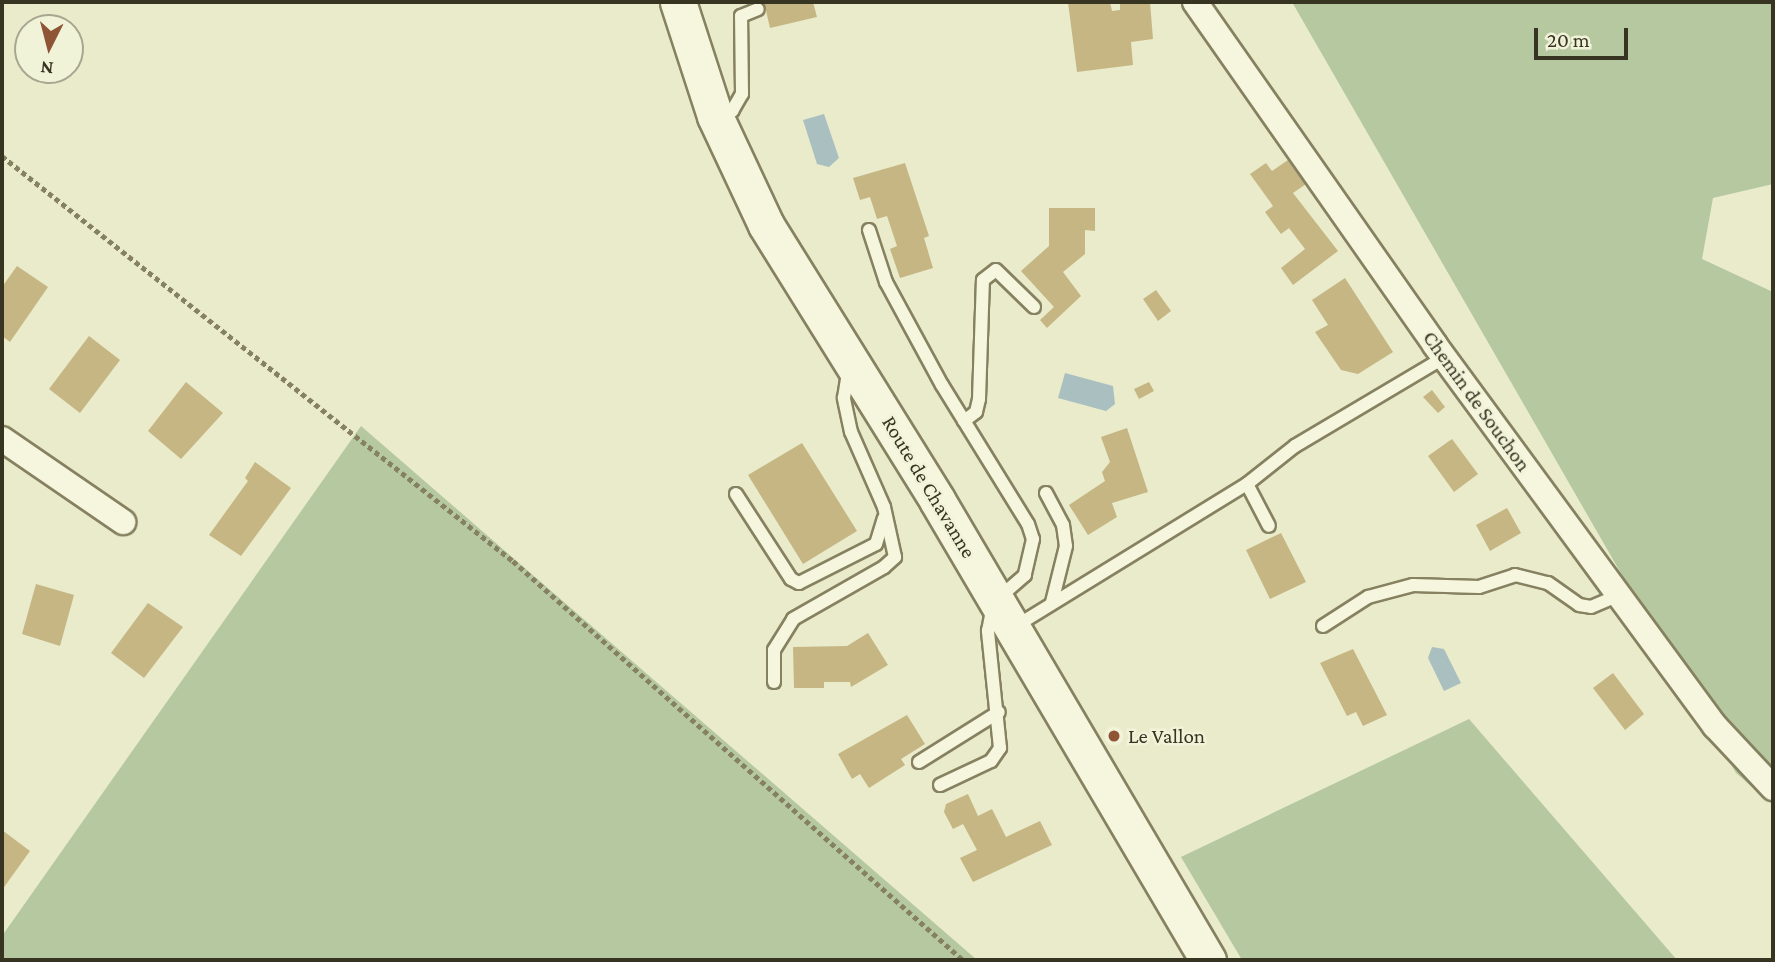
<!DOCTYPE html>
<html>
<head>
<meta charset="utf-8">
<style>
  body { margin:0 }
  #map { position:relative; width:1775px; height:962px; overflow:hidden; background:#e9ebca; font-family:"Crimson Pro",serif }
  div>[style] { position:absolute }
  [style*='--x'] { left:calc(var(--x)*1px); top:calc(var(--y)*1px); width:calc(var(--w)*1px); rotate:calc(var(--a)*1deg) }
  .green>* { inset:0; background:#b5c89f }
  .water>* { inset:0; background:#aabfc0 }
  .building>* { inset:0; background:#c5b684 }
  .path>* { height:4.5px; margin-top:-2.25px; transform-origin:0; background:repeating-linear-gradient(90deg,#868160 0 5px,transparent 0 8.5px) }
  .roads { filter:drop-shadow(2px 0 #868160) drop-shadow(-2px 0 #868160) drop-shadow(0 2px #868160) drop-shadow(0 -2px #868160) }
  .lane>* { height:12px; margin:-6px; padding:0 6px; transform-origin:6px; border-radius:6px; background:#f5f6dd }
  .street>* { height:24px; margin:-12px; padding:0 12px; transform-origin:12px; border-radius:12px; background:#f5f6dd }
  .secondary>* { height:35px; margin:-17.5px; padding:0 17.5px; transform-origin:17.5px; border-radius:17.5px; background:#f5f6dd }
  .dots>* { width:19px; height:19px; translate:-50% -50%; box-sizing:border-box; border:4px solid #f1f3d9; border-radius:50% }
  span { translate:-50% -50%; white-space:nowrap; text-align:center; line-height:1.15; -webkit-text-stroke:5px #f1f3d9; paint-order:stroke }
  .street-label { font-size:21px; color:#383422 }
  .poi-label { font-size:21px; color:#383422 }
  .left { translate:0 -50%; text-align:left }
  .frame { position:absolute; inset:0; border:4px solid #383422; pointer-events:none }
  .north { position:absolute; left:14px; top:14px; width:70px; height:70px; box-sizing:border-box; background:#f1f3d9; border:2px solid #a7a790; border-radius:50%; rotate:186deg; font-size:19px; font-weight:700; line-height:28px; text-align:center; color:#383422 }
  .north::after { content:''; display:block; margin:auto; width:24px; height:32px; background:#8f5436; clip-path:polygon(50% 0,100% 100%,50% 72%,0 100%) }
  .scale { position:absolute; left:1534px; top:28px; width:94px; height:32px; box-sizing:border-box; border:4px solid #383422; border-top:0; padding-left:9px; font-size:21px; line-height:24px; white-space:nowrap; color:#383422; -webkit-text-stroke:5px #f1f3d9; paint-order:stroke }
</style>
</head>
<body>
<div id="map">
  <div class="green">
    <i style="clip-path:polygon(1292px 2px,1773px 2px,1773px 184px,1713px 198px,1702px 259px,1773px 292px,1773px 805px,1736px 773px)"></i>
    <i style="clip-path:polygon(361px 426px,977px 960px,2px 960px,2px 936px)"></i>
    <i style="clip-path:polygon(1469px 719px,1677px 960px,1242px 960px,1181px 857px)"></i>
  </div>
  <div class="water">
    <i style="clip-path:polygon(824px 114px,839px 158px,829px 167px,817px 164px,803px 120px)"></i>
    <i style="clip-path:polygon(1065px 373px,1113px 386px,1115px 404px,1106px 411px,1058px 398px)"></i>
    <i style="clip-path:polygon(1432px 647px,1444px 649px,1461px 683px,1444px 691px,1428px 658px)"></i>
  </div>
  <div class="building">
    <i style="clip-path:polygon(764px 2px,813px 2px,817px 17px,770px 28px)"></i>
    <i style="clip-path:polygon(1068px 2px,1110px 2px,1112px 11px,1120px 10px,1120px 2px,1150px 2px,1153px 39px,1131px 42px,1133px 65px,1077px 72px)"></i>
    <i style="clip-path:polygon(1288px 160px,1306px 184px,1293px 193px,1338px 251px,1293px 285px,1281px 268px,1305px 249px,1289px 228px,1281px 234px,1265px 212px,1273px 206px,1250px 174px,1266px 163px,1272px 171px)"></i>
    <i style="clip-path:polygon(905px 163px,929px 236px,924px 238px,933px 268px,900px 278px,890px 249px,897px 246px,887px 216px,877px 219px,870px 197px,860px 200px,853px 178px)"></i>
    <i style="clip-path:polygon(1049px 208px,1095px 208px,1095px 231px,1085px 230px,1085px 254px,1063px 272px,1081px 296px,1047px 328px,1040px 320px,1054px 307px,1021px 271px,1049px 246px)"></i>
    <i style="clip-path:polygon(17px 266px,48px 287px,10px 342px,2px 336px,2px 287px)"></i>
    <i style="clip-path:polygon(1345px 278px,1393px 352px,1358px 374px,1341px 370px,1315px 332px,1328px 325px,1312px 300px)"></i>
    <i style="clip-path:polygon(1156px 290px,1171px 311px,1158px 321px,1143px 299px)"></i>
    <i style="clip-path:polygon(89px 336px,120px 360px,80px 413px,49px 389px)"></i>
    <i style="clip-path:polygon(186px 382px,223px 413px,181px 459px,148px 431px)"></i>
    <i style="clip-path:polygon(1149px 382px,1154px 391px,1139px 399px,1134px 389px)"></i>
    <i style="clip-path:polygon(1432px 390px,1445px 407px,1438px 413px,1423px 397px)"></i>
    <i style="clip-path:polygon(1127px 428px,1148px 492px,1112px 503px,1117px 517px,1088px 535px,1069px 505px,1105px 481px,1102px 472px,1110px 462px,1101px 437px)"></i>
    <i style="clip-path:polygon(1452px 439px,1478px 474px,1454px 492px,1428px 456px)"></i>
    <i style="clip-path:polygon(802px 443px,857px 531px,803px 564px,748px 475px)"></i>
    <i style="clip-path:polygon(255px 462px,291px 488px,241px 556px,209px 535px,248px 481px,245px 478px)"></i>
    <i style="clip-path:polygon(1507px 508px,1521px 533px,1490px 551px,1476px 525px)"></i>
    <i style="clip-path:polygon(1281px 533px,1306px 582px,1270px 599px,1246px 550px)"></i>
    <i style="clip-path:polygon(36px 584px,74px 595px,60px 646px,22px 634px)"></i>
    <i style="clip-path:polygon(148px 603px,183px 627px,144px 678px,111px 653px)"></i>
    <i style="clip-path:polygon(868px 633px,888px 665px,851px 687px,850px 682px,824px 682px,824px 688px,794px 688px,793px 647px,847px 646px)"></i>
    <i style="clip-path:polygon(1353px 649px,1387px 715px,1363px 726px,1356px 712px,1347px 716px,1320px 663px)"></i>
    <i style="clip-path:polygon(1613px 673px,1644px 714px,1625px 730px,1593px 688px)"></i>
    <i style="clip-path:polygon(907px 715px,925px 744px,901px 759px,905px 765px,869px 788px,860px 774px,852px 779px,838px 754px)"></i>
    <i style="clip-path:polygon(968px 794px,978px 816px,992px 809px,1006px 837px,1040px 821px,1052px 845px,973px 882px,960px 858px,977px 850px,963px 824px,953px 829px,944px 812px,946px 804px)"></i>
    <i style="clip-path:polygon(2px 830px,30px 851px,2px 890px)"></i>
  </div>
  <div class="path">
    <i style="--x:2;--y:156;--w:652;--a:38.4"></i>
    <i style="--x:513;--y:561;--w:601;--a:41.56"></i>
  </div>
  <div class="roads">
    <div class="lane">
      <i style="--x:718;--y:115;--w:15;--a:-16"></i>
      <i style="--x:732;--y:111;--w:20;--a:-60"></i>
      <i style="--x:742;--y:94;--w:78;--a:-90.7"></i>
      <i style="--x:741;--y:16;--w:18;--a:-22"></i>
      <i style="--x:869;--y:230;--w:55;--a:71.9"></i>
      <i style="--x:886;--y:282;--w:117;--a:61.5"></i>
      <i style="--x:942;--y:385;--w:163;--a:58.3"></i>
      <i style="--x:1028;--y:524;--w:16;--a:72"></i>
      <i style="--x:1033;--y:539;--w:37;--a:103"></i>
      <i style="--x:1025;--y:575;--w:35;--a:139"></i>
      <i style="--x:964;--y:421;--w:15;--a:-37"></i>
      <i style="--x:976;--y:412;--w:13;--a:-77"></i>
      <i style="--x:979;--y:399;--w:119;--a:-88.1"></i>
      <i style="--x:983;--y:280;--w:16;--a:-38"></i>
      <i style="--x:996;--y:270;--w:53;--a:44.2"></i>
      <i style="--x:1247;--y:484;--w:47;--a:62.4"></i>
      <i style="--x:1046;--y:493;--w:36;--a:62"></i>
      <i style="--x:1063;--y:525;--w:21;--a:82"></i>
      <i style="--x:1066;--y:546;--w:58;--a:104"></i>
      <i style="--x:736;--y:494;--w:101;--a:57.1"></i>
      <i style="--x:791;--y:579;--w:9;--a:27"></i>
      <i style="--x:799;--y:583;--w:86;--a:-26.9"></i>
      <i style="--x:876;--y:544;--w:27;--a:-73"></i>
      <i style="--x:1016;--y:626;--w:271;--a:-31.6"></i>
      <i style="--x:1247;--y:484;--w:61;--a:-38.4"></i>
      <i style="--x:1295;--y:446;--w:174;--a:-30.7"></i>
      <i style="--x:1323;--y:626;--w:54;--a:-32.8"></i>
      <i style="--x:1368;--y:597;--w:47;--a:-14.9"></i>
      <i style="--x:1413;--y:585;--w:66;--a:1.7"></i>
      <i style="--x:1479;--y:587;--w:38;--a:-18"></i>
      <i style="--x:1515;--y:575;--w:34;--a:14"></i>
      <i style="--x:1548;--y:583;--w:38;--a:35"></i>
      <i style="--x:1579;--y:605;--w:12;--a:9"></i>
      <i style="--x:1591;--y:607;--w:30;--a:-23"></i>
      <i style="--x:774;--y:682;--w:32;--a:-90"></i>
      <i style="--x:774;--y:650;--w:36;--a:-58"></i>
      <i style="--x:793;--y:619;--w:105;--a:-29.7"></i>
      <i style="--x:884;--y:567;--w:15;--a:-42"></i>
      <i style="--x:895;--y:557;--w:51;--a:-102.4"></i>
      <i style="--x:884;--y:507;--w:82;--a:-113.7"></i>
      <i style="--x:851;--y:432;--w:35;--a:-102"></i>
      <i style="--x:844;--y:398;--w:18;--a:-81"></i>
      <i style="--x:847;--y:380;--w:8;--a:-30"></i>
      <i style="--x:919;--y:762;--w:94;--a:-32"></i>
      <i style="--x:940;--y:785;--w:56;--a:-25.2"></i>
      <i style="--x:991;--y:761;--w:16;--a:-55"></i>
      <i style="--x:1000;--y:748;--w:118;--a:-95.9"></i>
      <i style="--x:988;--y:631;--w:15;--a:-79"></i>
      <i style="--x:991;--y:616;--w:8;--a:-30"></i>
    </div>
    <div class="street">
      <i style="--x:1195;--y:2;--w:419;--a:55"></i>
      <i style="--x:1435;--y:345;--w:473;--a:53.7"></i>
      <i style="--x:1715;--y:726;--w:85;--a:46.9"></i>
      <i style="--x:2;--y:439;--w:147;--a:34.4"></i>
    </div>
    <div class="secondary">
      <i style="--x:678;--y:2;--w:120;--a:72"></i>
      <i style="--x:715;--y:116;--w:120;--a:64.9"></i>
      <i style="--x:766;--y:225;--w:324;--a:58.1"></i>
      <i style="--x:937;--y:500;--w:534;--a:59.5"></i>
    </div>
  </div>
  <div class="dots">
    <i style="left:1114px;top:736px;background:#8f5436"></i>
  </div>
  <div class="street-label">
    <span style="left:1477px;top:401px;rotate:54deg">Chemin de Souchon</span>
    <span style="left:929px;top:487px;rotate:59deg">Route de Chavanne</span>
  </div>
  <div class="poi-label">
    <span class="left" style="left:1128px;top:736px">Le Vallon</span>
  </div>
  <div class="frame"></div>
  <div class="north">N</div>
  <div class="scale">20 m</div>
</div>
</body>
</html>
